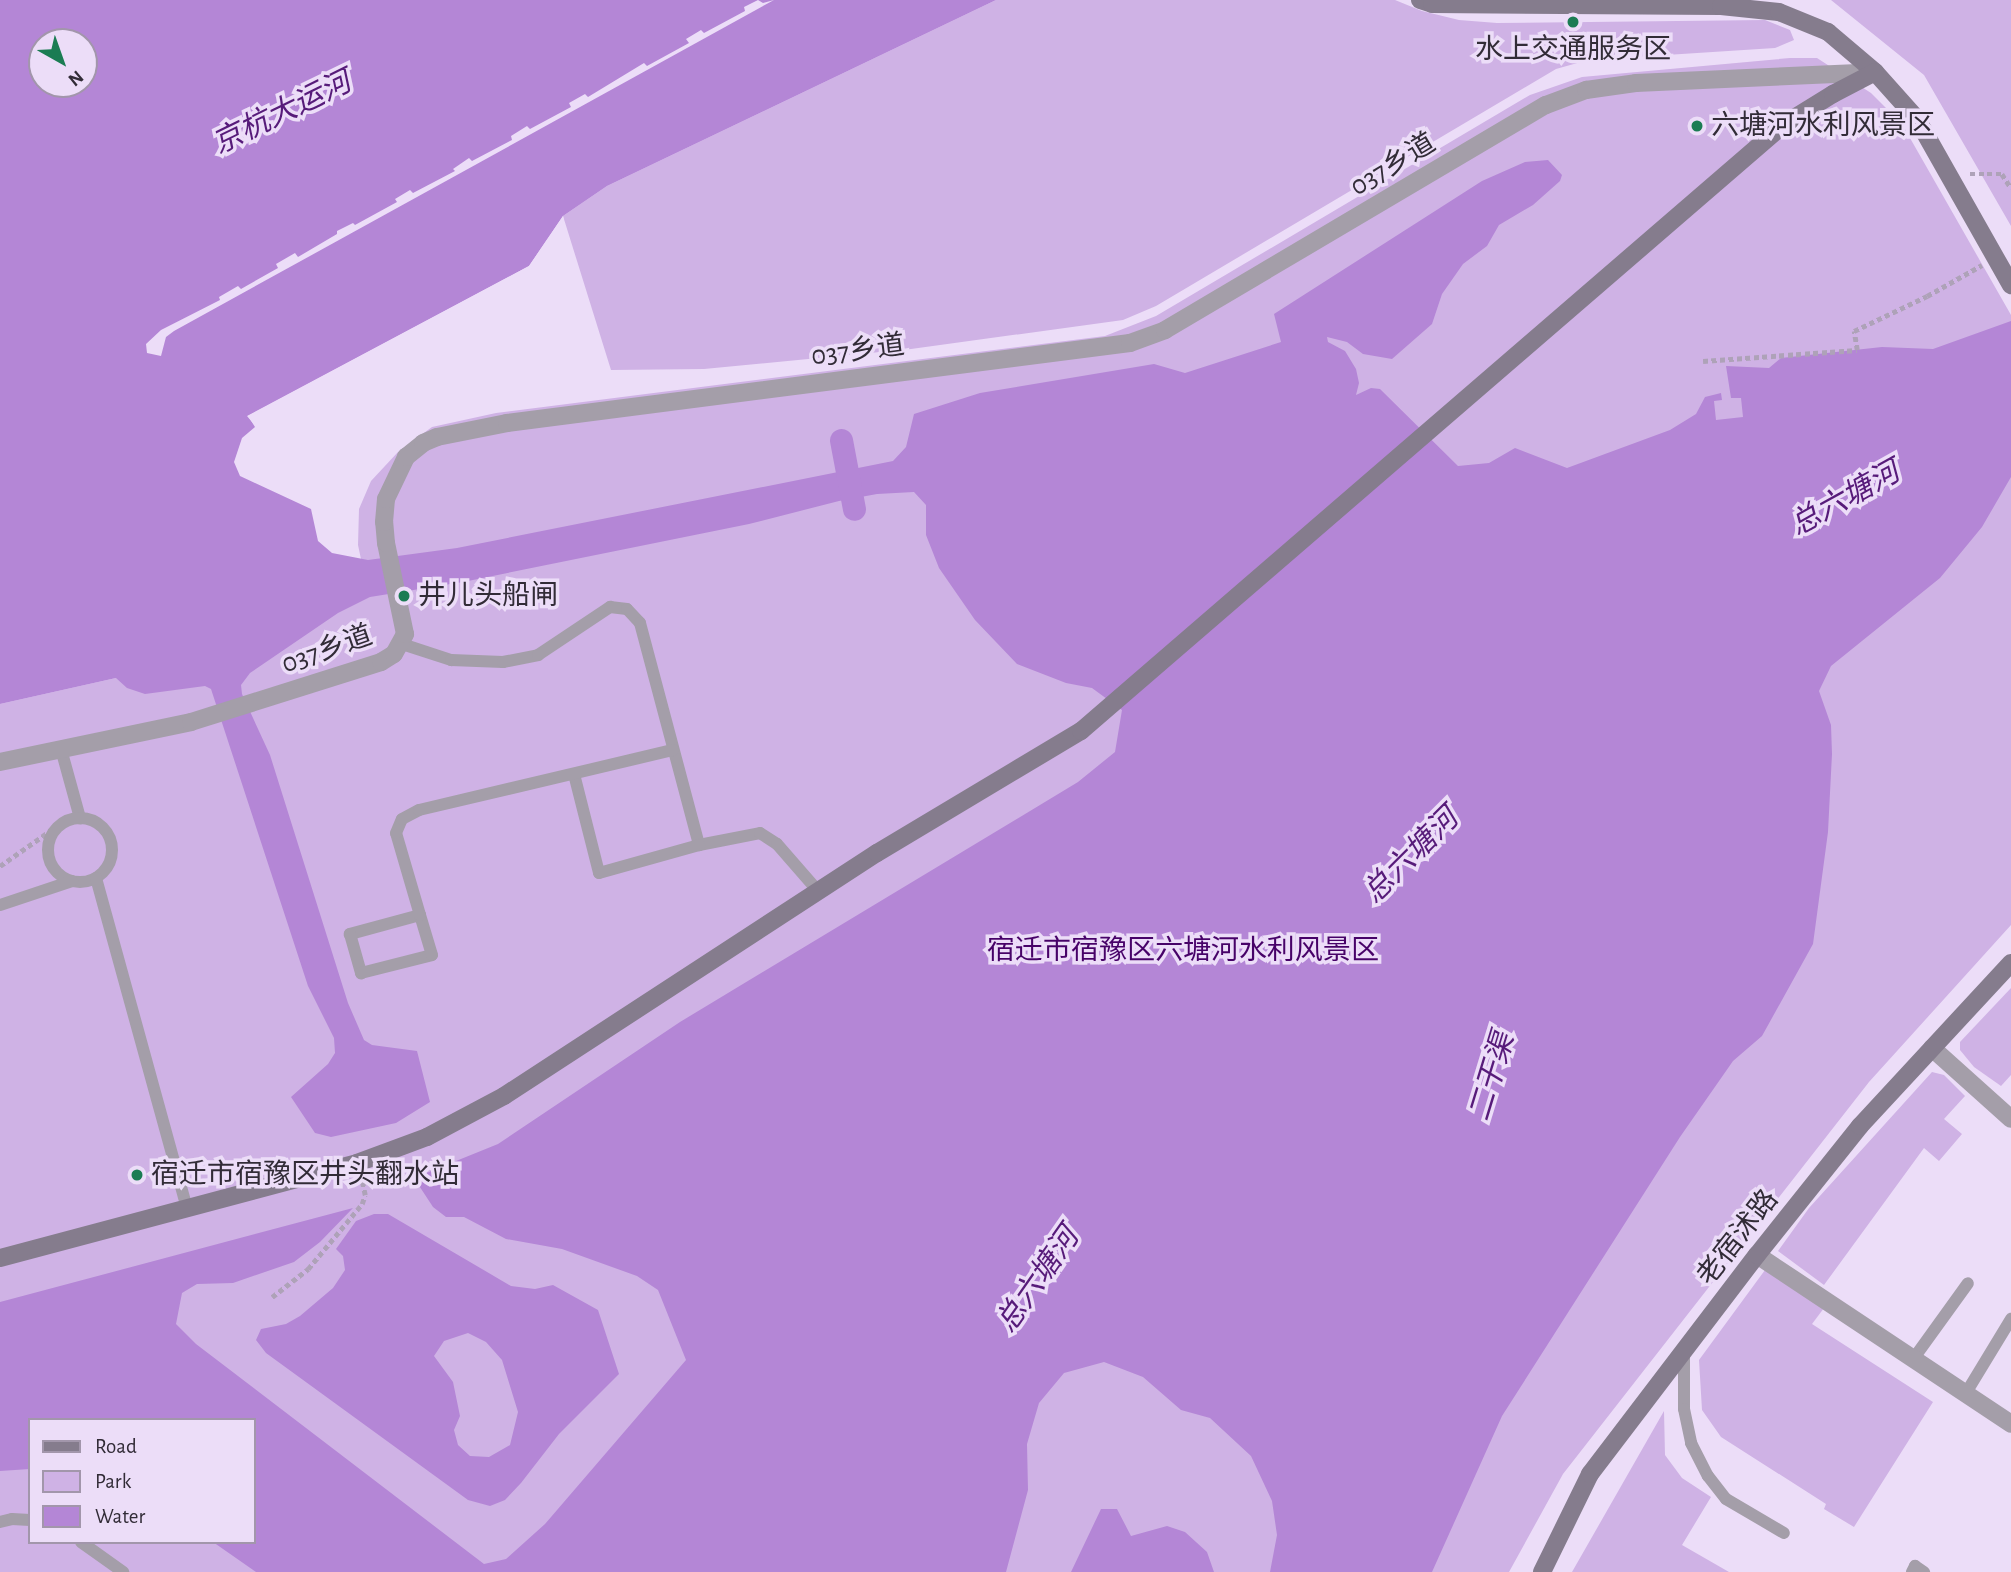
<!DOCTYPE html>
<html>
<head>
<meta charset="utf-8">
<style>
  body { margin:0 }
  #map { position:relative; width:2011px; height:1572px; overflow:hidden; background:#ecddf8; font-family:"Alegreya Sans","Noto Sans SC",sans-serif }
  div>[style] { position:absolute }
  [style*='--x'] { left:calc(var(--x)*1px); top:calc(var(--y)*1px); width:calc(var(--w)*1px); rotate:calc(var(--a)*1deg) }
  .green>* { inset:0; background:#cfb2e5 }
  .water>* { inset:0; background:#b486d6 }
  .pier>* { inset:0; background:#ecddf8 }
  .canal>* { height:23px; margin:-11.5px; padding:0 11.5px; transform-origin:11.5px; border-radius:11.5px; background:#b486d6 }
  .path>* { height:4.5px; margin-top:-2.25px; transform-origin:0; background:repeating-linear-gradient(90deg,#aea2b8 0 5px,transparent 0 8.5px) }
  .lane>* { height:12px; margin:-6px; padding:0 6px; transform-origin:6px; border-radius:6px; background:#a49ea9 }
  .lane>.ring { margin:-6px; padding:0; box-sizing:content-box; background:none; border:12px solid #a49ea9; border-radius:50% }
  .street>* { height:18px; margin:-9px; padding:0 9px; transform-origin:9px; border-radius:9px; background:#a49ea9 }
  .secondary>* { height:18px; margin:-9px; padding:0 9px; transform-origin:9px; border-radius:9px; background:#857c8d }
  .dots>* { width:19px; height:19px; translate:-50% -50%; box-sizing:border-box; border:4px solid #ecddf8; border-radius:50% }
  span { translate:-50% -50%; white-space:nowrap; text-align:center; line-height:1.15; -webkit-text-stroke:7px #ecddf8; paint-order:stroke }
  .poi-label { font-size:28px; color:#322c37 }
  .left { translate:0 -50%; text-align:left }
  .street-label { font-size:28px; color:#322c37 }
  .park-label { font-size:28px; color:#470268 }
  .water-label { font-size:30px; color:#571b7a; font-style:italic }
  .legend { position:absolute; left:28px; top:1418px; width:228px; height:126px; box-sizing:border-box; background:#ecddf8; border:2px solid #a296ab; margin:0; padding:9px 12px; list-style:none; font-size:21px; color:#322c37 }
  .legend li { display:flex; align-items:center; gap:14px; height:35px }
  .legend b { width:35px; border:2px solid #a296ab }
  .north { position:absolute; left:28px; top:28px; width:70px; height:70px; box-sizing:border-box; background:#ecddf8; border:2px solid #a296ab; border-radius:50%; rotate:140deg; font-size:19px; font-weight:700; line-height:28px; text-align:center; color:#322c37 }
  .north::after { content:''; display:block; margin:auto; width:24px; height:32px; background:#1b7c53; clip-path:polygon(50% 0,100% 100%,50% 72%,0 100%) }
</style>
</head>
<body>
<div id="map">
  <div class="green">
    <i style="clip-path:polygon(996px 0,1395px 0,1422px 11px,1459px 20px,1497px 23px,1765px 20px,1790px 30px,1794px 40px,1775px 48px,1588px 60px,1556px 69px,1156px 306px,1123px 320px,911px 349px,704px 369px,611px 370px,563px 216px,607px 186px)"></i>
    <i style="clip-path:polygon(1831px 0,2011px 0,2011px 226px,1924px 75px)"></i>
    <i style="clip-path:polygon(evenodd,1790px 58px,1817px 58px,1871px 93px,1902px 124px,2011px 315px,2011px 925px,1869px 1082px,1563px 1474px,1509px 1572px,0 1572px,0 704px,116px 678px,369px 597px,358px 545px,359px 509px,371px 481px,398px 452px,432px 427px,496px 413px,1105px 336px,1156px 316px,1530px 95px,1582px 77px,1790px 58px,30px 1420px,254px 1420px,254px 1542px,30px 1542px,30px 1420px)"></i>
    <i style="clip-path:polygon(2011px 988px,2011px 1075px,2001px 1086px,1974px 1067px,1960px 1050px,1960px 1042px)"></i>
    <i style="clip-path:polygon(1932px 1072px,1944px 1075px,1965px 1096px,1944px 1119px,1962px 1134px,1939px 1161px,1924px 1148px,1824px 1285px,1778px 1251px,1809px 1208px)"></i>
    <i style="clip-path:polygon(1765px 1270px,1824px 1308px,1812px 1324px,1933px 1402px,1854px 1527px,1824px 1509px,1826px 1504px,1721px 1437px,1702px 1410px,1699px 1360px)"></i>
    <i style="clip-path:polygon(1664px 1411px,1665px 1455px,1682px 1478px,1711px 1497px,1682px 1545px,1729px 1572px,1572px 1572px)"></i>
  </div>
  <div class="water">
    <i style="clip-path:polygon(evenodd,0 0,996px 0,607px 186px,563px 216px,529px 266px,248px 416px,255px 427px,242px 438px,234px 462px,240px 476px,311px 509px,318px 541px,332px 553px,368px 560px,457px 548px,893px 461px,906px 447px,914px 414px,980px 393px,1154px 364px,1185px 373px,1281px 342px,1274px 314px,1482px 181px,1525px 162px,1548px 160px,1562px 175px,1560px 181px,1533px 205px,1499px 225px,1487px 246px,1463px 264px,1442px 294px,1432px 324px,1392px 359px,1363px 354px,1347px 342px,1327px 337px,1328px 342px,1345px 351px,1356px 369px,1359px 383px,1356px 395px,1371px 388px,1380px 389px,1458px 466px,1489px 463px,1515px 448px,1567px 468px,1670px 430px,1696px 414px,1705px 397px,1721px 393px,1722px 400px,1714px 401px,1716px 420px,1743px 417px,1741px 398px,1731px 398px,1726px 366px,1769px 368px,1781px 358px,1882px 347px,1933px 349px,2011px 321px,2011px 477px,1982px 527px,1940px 578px,1831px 666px,1819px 691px,1831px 725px,1832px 754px,1828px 832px,1813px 944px,1762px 1036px,1733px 1061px,1680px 1137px,1502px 1416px,1432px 1572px,1270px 1572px,1277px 1535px,1272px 1501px,1251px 1456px,1210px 1418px,1181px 1410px,1143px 1377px,1104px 1362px,1064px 1373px,1039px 1403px,1027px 1444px,1028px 1490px,1006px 1572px,256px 1572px,213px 1542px,254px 1542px,254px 1420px,30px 1420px,30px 1469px,0 1471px,0 1302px,353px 1208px,320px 1242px,294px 1262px,233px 1283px,197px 1284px,182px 1293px,176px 1324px,196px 1344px,484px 1564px,506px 1559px,545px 1524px,686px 1360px,658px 1290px,637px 1276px,562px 1249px,506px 1239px,464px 1217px,446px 1217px,433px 1207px,414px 1178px,498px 1144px,680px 1022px,1078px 782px,1115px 752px,1122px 710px,1092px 688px,1066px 683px,1017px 664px,975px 620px,939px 568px,926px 535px,926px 505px,914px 492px,877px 494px,839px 501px,749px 524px,463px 582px,370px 597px,338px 613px,250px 673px,241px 685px,242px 694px,270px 755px,348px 1003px,364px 1040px,372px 1045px,417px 1051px,430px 1102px,396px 1123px,331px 1137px,315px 1133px,291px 1097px,328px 1064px,335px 1053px,334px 1038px,308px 986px,211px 689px,205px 686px,145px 694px,127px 688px,116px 678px,0 704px,0 0,42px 42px,84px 42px,84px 84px,42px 84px,42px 42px)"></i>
    <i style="clip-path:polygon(evenodd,374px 1214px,388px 1214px,511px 1286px,535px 1289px,553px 1285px,598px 1310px,619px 1374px,559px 1434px,521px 1483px,505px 1500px,490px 1506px,468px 1500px,266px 1353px,256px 1340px,261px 1329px,286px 1324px,300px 1316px,333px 1288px,345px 1270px,343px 1256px,336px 1249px,356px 1221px,374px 1214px,468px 1333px,486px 1342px,502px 1360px,518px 1412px,510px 1445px,489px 1457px,470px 1456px,458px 1445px,454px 1430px,460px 1416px,453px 1382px,434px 1356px,444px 1341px,468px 1333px)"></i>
    <i style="clip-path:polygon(1101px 1509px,1117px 1509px,1131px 1536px,1167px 1526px,1185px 1532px,1207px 1552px,1214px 1572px,1071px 1572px)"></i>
  </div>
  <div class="pier">
    <i style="clip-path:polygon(758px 0,763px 3px,774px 0,174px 331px,166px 337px,161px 356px,147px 353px,146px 344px,161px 330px,220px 300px,219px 297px,238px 286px,241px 289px,278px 268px,276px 264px,295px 253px,298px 257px,337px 234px,337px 231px,353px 223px,355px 225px,397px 202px,395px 199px,410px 190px,413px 193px,455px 171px,453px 169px,469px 158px,472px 161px,512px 140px,511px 136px,527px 126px,530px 129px,571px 107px,569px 103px,585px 94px,588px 97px,644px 63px,647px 66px,689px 43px,686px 39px,701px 30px,704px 33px,745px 11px,744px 7px)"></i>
    <i style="clip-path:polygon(563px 216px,564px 220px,531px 269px,252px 417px,258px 429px,247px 416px,529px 266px)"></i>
  </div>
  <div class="canal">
    <i style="--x:841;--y:440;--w:70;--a:79.3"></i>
  </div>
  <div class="path">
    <i style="--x:1970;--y:174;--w:32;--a:0"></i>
    <i style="--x:2002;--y:174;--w:17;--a:57"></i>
    <i style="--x:1703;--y:361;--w:154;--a:-4.1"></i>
    <i style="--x:1857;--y:350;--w:19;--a:-99"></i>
    <i style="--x:1854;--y:331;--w:81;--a:-25.6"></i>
    <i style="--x:1927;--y:296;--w:63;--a:-29.4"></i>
    <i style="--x:0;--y:866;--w:78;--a:-35.1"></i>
    <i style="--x:272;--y:1297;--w:46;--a:-37.9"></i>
    <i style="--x:308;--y:1269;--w:85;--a:-50.3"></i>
    <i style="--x:362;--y:1204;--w:9;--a:-72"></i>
    <i style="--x:365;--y:1195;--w:14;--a:-102"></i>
  </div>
  <div class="lane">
    <i style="--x:402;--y:644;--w:52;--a:18.1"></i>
    <i style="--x:451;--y:660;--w:52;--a:2.2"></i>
    <i style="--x:503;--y:662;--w:36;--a:-11"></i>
    <i style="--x:538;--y:655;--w:87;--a:-33.7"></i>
    <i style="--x:610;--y:607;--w:17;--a:7"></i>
    <i style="--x:627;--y:609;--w:19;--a:47"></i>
    <i style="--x:640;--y:623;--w:230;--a:75.1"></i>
    <i style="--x:699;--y:845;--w:62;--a:-11.1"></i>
    <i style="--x:760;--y:833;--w:20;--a:33"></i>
    <i style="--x:777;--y:844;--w:62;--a:48.9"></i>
    <i style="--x:61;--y:749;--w:72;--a:74.6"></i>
    <i style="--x:574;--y:774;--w:102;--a:75.8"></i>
    <i style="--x:599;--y:873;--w:104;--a:-15.6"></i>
    <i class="ring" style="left:48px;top:818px;width:52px;height:52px"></i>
    <i style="--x:96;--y:878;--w:342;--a:74.6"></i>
    <i style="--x:0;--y:905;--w:76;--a:-18.4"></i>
    <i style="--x:420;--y:915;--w:73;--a:164.8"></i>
    <i style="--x:350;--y:934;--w:41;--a:74.2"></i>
    <i style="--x:361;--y:973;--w:73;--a:-14.2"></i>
    <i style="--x:432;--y:955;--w:42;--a:-106.7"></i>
    <i style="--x:420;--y:915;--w:85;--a:-106.3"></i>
    <i style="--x:396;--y:833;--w:15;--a:-67"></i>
    <i style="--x:402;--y:819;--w:19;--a:-28"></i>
    <i style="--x:419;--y:810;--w:261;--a:-13.3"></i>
    <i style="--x:1684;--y:1351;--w:58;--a:90"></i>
    <i style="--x:1684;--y:1409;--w:35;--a:78"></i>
    <i style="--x:1691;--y:1443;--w:37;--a:63"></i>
    <i style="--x:1708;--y:1476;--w:29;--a:52"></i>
    <i style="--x:1726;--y:1499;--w:67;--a:30.4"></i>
    <i style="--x:1914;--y:1358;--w:92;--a:-54.2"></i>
    <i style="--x:1966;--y:1393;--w:87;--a:-58.7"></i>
    <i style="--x:0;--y:1522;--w:12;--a:-14"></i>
    <i style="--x:12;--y:1519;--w:18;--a:3"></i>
    <i style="--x:81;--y:1542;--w:52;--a:35.5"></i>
    <i style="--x:1912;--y:1572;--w:7;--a:-63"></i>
    <i style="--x:1915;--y:1566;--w:11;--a:34"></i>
  </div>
  <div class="street">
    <i style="--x:0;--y:762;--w:195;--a:-11.8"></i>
    <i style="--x:191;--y:722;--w:199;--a:-17.5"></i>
    <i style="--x:381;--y:662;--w:15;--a:-32"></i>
    <i style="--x:394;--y:654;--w:23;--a:-61"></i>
    <i style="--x:405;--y:634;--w:93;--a:-101.8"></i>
    <i style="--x:386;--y:543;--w:21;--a:-95"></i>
    <i style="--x:384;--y:522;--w:23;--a:-85"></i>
    <i style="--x:386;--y:499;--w:47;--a:-64.5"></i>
    <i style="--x:406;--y:457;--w:22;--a:-39"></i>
    <i style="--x:423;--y:443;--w:15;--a:-23"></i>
    <i style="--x:437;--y:437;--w:71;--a:-11.3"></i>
    <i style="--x:507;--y:423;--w:628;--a:-7.32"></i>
    <i style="--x:1130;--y:343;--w:37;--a:-20"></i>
    <i style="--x:1165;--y:330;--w:442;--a:-30.6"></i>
    <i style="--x:1546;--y:105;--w:43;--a:-20.6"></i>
    <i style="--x:1586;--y:90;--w:50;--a:-8"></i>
    <i style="--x:1636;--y:83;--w:239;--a:-2.6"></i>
    <i style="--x:1932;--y:1048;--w:106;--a:41.9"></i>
    <i style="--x:1757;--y:1255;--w:305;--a:33.6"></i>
  </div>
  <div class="secondary">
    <i style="--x:1420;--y:0;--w:13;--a:18"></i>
    <i style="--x:1432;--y:4;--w:289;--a:0.4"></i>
    <i style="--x:1721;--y:6;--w:58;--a:5.9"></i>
    <i style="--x:1779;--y:12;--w:53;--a:22.2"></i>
    <i style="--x:1828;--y:32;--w:62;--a:40.4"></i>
    <i style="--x:1875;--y:72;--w:63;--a:48.2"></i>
    <i style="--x:1917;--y:119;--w:191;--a:60.5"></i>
    <i style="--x:0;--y:1258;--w:369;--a:-14.9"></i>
    <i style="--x:357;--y:1163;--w:75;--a:-20.4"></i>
    <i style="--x:427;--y:1137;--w:87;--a:-28"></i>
    <i style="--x:504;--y:1096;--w:445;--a:-33.1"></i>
    <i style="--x:877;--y:853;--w:238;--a:-30.9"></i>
    <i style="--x:1081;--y:731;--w:927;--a:-40.8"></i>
    <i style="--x:1783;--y:125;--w:59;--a:-31.8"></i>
    <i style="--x:1833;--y:94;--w:47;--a:-27.6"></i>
    <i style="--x:1542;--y:1572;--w:109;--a:-63.9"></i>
    <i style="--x:1590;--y:1474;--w:275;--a:-52.7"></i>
    <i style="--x:1757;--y:1255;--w:165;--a:-51.4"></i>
    <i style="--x:1860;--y:1126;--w:222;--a:-47.2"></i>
  </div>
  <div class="dots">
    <i style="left:1573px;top:22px;background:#1b7c53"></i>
    <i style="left:1697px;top:126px;background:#1b7c53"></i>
    <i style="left:404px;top:596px;background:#1b7c53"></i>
    <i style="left:137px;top:1175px;background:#1b7c53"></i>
  </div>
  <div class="poi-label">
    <span style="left:1573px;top:50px">水上交通服务区</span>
    <span class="left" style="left:1711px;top:126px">六塘河水利风景区</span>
    <span class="left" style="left:418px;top:596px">井儿头船闸</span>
    <span class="left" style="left:151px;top:1175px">宿迁市宿豫区井头翻水站</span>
  </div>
  <div class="street-label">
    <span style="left:1393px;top:165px;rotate:-31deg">037乡道</span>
    <span style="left:858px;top:351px;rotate:-7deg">037乡道</span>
    <span style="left:327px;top:650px;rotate:-19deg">037乡道</span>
    <span style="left:1738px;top:1238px;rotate:-52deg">老宿沭路</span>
  </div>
  <div class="park-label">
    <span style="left:1183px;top:951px">宿迁市宿豫区六塘河水利风景区</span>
  </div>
  <div class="water-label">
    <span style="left:282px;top:113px;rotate:-26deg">京杭大运河</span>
    <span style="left:1845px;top:499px;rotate:-29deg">总六塘河</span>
    <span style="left:1411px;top:856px;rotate:-45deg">总六塘河</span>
    <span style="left:1492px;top:1077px;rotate:-73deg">二干渠</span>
    <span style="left:1038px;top:1280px;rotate:-55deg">总六塘河</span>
  </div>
  <ul class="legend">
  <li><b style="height:9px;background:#857c8d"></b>Road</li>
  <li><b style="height:19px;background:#cfb2e5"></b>Park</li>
  <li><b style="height:19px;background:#b486d6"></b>Water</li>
  </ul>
  <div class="north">N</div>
</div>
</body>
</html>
